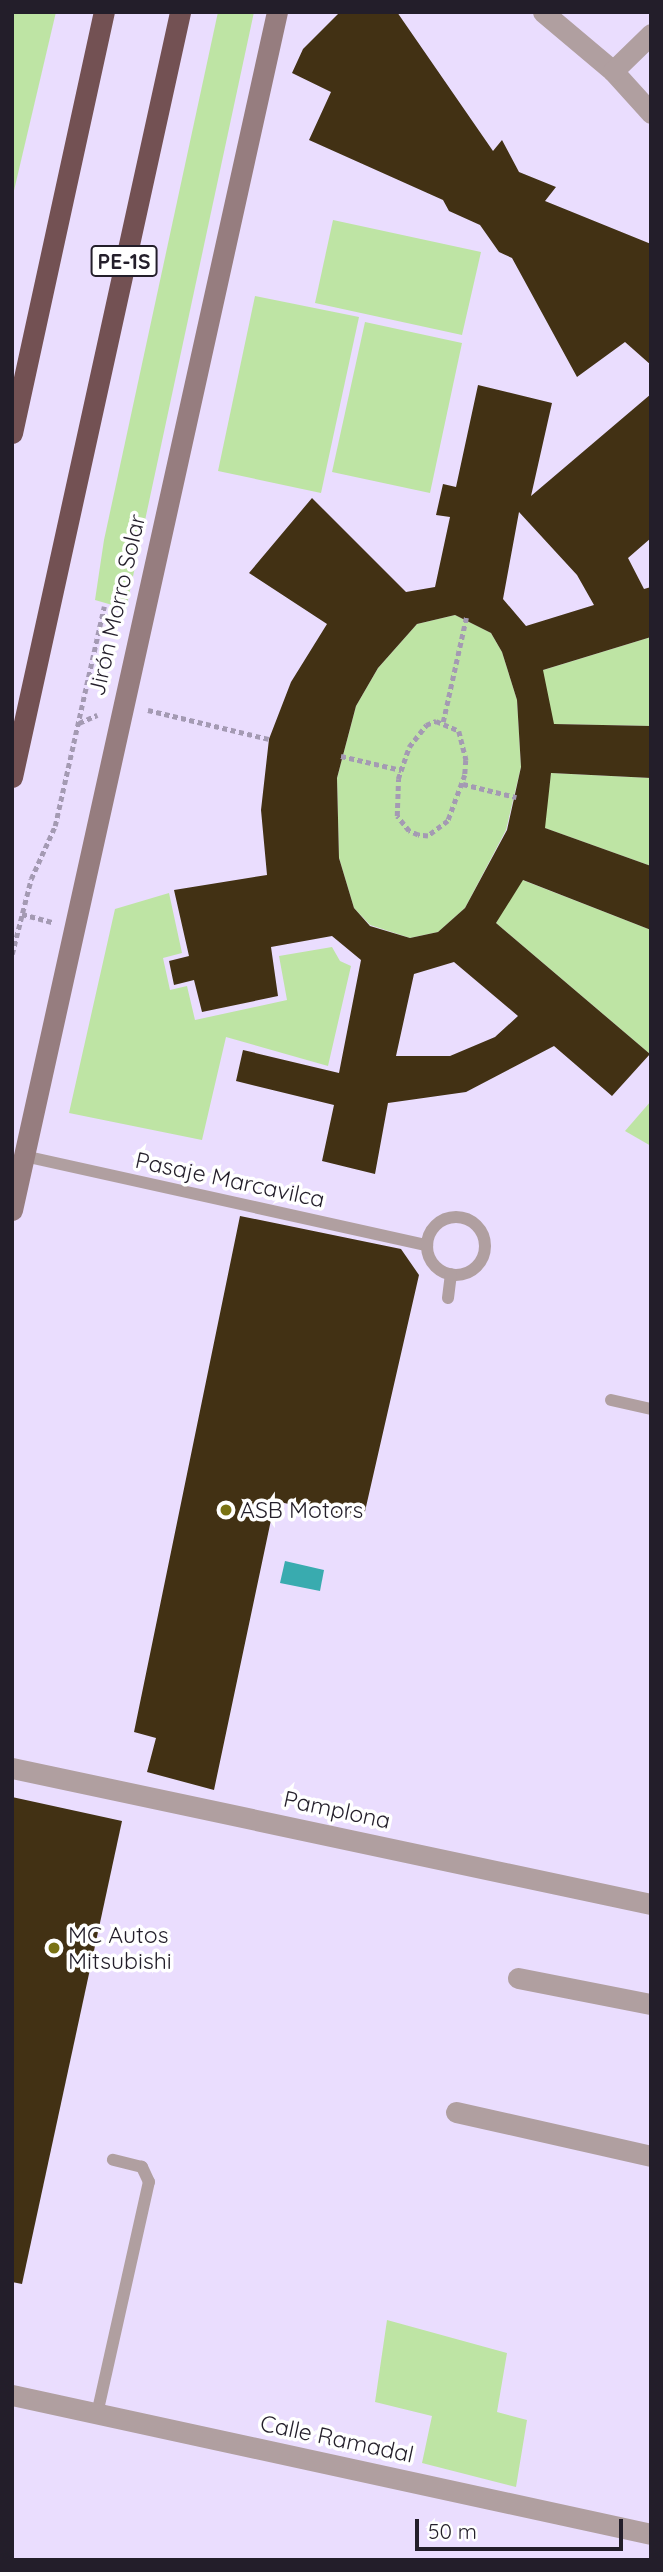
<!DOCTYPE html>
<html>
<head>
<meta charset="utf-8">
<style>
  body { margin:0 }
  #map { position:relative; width:663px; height:2572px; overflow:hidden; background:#eaddfe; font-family:Quicksand,sans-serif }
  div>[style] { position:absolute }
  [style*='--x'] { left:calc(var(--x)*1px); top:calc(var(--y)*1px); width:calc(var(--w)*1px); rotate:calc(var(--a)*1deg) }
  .green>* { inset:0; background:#bee4a4 }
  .water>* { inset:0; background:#39abaf }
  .building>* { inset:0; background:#423114 }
  .path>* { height:4.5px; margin-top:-2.25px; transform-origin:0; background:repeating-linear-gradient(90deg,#a49ab3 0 5px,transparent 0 8.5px) }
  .lane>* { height:12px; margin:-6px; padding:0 6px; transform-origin:6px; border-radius:6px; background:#b09fa0 }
  .lane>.ring { margin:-6px; padding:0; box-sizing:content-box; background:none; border:12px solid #b09fa0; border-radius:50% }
  .street>* { height:21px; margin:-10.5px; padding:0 10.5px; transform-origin:10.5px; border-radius:10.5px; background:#b09fa0 }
  .secondary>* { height:21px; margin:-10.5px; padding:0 10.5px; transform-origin:10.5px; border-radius:10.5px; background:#967d7f }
  .highway>* { height:21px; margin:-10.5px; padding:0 10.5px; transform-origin:10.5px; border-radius:10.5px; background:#735153 }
  .dots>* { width:19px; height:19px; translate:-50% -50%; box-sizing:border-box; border:4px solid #fff; border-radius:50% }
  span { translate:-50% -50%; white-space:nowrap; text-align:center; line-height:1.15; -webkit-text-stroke:7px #fff; paint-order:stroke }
  .shield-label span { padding:2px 5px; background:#fff; border:2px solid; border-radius:5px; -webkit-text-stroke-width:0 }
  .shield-label { font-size:21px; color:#231e2a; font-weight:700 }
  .street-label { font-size:23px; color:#231e2a }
  .poi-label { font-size:23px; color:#231e2a }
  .left { translate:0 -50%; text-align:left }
  .frame { position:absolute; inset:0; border:14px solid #231e2a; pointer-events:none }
  .scale { position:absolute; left:415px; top:2519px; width:208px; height:32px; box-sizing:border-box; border:4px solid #231e2a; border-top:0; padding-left:9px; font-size:21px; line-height:24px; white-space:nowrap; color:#231e2a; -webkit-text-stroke:5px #fff; paint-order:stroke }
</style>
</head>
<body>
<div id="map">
  <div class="green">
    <i style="clip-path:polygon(12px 12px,56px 12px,12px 199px)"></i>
    <i style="clip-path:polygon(218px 12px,254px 12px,126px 609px,95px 600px,104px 540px)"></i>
    <i style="clip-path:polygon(333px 220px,481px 252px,462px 335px,315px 303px)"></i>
    <i style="clip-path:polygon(255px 296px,359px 317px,321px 493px,218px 471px)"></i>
    <i style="clip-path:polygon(365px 322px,462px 343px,430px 493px,332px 472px)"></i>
    <i style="clip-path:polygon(455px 615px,491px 633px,502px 652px,517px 700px,521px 767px,506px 830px,465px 908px,438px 932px,410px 938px,370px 925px,354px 908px,339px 858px,337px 778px,356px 706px,378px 668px,417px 624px)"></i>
    <i style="clip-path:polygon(651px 637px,651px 726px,553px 724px,540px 671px)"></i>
    <i style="clip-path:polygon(551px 773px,651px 778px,651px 866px,542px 827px)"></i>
    <i style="clip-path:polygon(520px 879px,651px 930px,650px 1054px,496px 923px)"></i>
    <i style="clip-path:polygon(169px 893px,182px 953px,163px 958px,170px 990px,187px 986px,195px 1020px,287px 1000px,279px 956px,332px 947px,340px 961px,351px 966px,328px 1066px,226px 1037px,202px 1140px,69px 1113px,115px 909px)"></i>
    <i style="clip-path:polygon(651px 1101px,651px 1146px,625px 1131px)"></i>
    <i style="clip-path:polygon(387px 2320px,507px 2353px,497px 2412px,527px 2420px,516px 2487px,422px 2463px,432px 2416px,375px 2402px)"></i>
  </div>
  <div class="water">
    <i style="clip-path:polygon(285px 1561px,324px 1570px,320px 1591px,280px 1583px)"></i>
  </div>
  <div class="building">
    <i style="clip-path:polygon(340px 12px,397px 12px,493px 151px,502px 140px,519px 172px,556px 187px,545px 201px,651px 244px,651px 365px,625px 342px,577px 377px,512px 258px,499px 252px,480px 225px,449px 211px,443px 200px,309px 140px,331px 92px,292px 73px,303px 49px)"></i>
    <i style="clip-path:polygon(evenodd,478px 385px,552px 403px,531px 496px,651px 394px,651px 538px,628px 558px,644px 589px,651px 587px,651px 637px,543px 670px,554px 724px,651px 726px,651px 778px,551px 773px,545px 828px,651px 866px,651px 930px,523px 880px,496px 923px,650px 1054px,612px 1096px,554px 1046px,466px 1092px,388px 1103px,375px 1174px,322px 1161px,334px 1105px,236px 1081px,243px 1050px,339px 1073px,361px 960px,332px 936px,271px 947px,278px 996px,202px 1012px,194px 980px,174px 985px,169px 961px,189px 956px,174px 890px,267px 875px,261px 810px,269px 739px,291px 682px,327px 624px,249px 573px,312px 498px,406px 592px,435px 587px,450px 517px,436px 515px,443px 484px,456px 487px,478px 385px,519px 512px,577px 575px,594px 605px,526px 626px,503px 599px,519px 512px,478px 385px,455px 615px,491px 633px,502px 652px,517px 700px,521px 767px,507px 830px,465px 908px,438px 932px,410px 938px,370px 926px,354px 908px,339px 858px,337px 778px,356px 706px,378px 668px,417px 624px,455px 615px,478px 385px,454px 962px,518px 1016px,495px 1037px,450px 1056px,396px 1056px,414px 974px,454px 962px)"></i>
    <i style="clip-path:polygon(240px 1216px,401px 1249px,419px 1275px,363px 1520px,275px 1501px,214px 1790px,147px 1772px,156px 1738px,134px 1732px)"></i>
    <i style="clip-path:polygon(12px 1797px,122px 1821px,22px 2284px,12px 2282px)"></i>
  </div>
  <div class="path">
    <i style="--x:148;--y:710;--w:124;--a:13.5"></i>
    <i style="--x:436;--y:721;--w:25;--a:23"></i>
    <i style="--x:459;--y:731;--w:30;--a:76"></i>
    <i style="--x:466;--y:760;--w:15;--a:94"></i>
    <i style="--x:465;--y:775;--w:49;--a:110.3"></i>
    <i style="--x:448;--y:821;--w:25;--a:143"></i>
    <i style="--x:428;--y:836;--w:10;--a:-174"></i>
    <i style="--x:418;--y:835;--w:10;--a:-156"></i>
    <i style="--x:409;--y:831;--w:19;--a:-129"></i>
    <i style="--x:397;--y:816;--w:37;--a:-88"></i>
    <i style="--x:398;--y:779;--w:34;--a:-71"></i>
    <i style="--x:409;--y:747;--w:28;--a:-52"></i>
    <i style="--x:426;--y:725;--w:11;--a:-22"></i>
    <i style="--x:443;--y:722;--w:107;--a:-77.5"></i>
    <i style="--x:79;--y:723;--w:20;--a:-24"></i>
    <i style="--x:341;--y:756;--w:62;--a:13.1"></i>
    <i style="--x:463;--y:784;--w:55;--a:13.8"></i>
    <i style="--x:22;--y:914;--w:31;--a:15"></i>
    <i style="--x:12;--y:954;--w:77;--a:-75.8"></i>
    <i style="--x:31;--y:879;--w:58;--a:-65.6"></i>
    <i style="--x:55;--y:826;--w:225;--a:-77.4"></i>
  </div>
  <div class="lane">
    <i style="--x:24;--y:1156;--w:413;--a:12.5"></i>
    <i class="ring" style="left:427px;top:1217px;width:46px;height:46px"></i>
    <i style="--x:448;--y:1298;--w:24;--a:-83"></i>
    <i style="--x:611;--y:1400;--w:41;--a:12.7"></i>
    <i style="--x:97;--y:2414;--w:238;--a:-77.4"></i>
    <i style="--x:149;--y:2182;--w:17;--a:-115"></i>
    <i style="--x:142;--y:2167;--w:30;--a:-166"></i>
  </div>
  <div class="street">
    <i style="--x:543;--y:12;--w:92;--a:40.1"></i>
    <i style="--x:613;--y:71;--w:57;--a:47.9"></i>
    <i style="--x:613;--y:71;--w:53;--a:-44.2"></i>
    <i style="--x:12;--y:1768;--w:653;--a:12.02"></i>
    <i style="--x:518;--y:1978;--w:136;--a:11.1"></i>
    <i style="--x:456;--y:2112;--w:200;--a:12.7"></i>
    <i style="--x:12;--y:2395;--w:654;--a:12.27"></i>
  </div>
  <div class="secondary">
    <i style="--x:12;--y:1210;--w:1227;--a:-77.53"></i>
  </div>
  <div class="highway">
    <i style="--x:12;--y:433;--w:431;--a:-77.7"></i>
    <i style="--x:12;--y:777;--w:783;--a:-77.61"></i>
  </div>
  <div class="dots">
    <i style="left:226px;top:1510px;background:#797214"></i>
    <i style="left:54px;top:1948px;background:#797214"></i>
  </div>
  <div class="shield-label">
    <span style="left:124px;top:261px">PE-1S</span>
  </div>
  <div class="street-label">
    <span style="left:117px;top:605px;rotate:-77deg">Jirón Morro Solar</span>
    <span style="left:230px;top:1180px;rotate:12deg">Pasaje Marcavilca</span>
    <span style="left:337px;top:1810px;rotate:12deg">Pamplona</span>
    <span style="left:337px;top:2439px;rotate:12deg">Calle Ramadal</span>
  </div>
  <div class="poi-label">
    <span class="left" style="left:240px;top:1510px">ASB Motors</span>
    <span class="left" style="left:68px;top:1948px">MC Autos<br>Mitsubishi</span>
  </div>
  <div class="frame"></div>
  <div class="scale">50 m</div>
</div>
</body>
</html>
